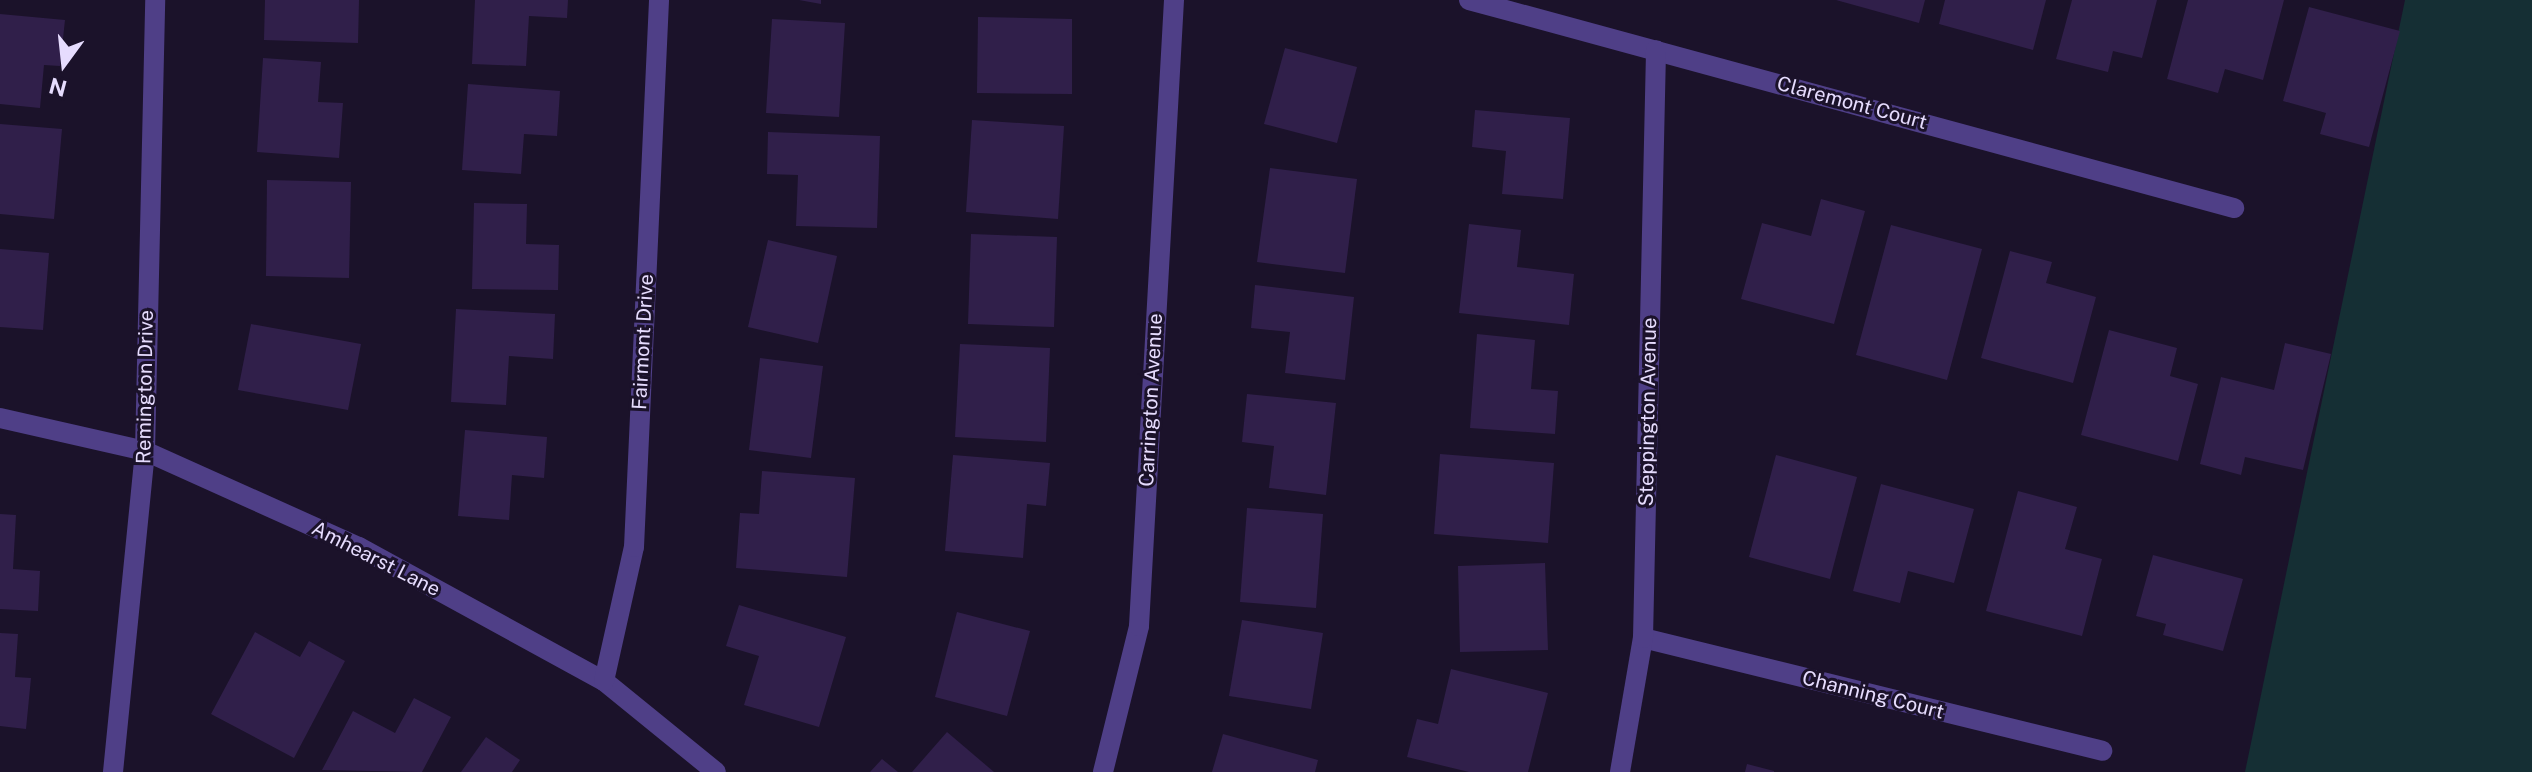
<!DOCTYPE html>
<html>
<head>
<meta charset="utf-8">
<style>
  body { margin:0 }
  #map { position:relative; width:2532px; height:772px; overflow:hidden; background:#1b122a; font-family:"Public Sans",sans-serif }
  div>[style] { position:absolute }
  [style*='--x'] { left:calc(var(--x)*1px); top:calc(var(--y)*1px); width:calc(var(--w)*1px); rotate:calc(var(--a)*1deg) }
  .green>* { inset:0; background:#152f34 }
  .building>* { inset:0; background:#301f4a }
  .street>* { height:20px; margin:-10px; padding:0 10px; transform-origin:10px; border-radius:10px; background:#4f3f87 }
  span { translate:-50% -50%; white-space:nowrap; text-align:center; line-height:1.15; -webkit-text-stroke:6px #1b122a; paint-order:stroke }
  .street-label { font-size:20px; color:#e6dcfe }
  .north { position:absolute; left:24px; top:24px; width:80px; height:80px; -webkit-text-stroke:6px #1b122a; paint-order:stroke; rotate:195deg; font-size:22px; font-weight:700; line-height:32px; text-align:center; color:#e6dcfe }
  .north::after { content:''; display:block; margin:auto; width:28px; height:36px; background:#e6dcfe; clip-path:polygon(50% 0,100% 100%,50% 72%,0 100%) }
</style>
</head>
<body>
<div id="map">
  <div class="green">
    <i style="clip-path:polygon(2405px 0,2532px 0,2532px 772px,2245px 772px)"></i>
  </div>
  <div class="building">
    <i style="clip-path:polygon(265px 0,359px 0,358px 43px,264px 40px)"></i>
    <i style="clip-path:polygon(475px 0,568px 0,567px 18px,529px 16px,526px 66px,472px 64px)"></i>
    <i style="clip-path:polygon(799px 0,821px 0,821px 4px)"></i>
    <i style="clip-path:polygon(1836px 0,1925px 0,1919px 23px)"></i>
    <i style="clip-path:polygon(1945px 0,2046px 0,2033px 50px,1939px 24px)"></i>
    <i style="clip-path:polygon(2072px 0,2157px 0,2142px 58px,2113px 51px,2108px 72px,2056px 59px)"></i>
    <i style="clip-path:polygon(2188px 0,2284px 0,2263px 80px,2225px 69px,2218px 93px,2167px 79px)"></i>
    <i style="clip-path:polygon(2309px 7px,2400px 31px,2369px 147px,2320px 134px,2326px 113px,2283px 101px)"></i>
    <i style="clip-path:polygon(0 14px,65px 20px,60px 66px,44px 65px,40px 108px,0 104px)"></i>
    <i style="clip-path:polygon(978px 17px,1072px 19px,1072px 94px,977px 93px)"></i>
    <i style="clip-path:polygon(772px 19px,845px 23px,839px 117px,766px 113px)"></i>
    <i style="clip-path:polygon(1285px 48px,1357px 67px,1337px 143px,1264px 124px)"></i>
    <i style="clip-path:polygon(263px 58px,321px 62px,318px 102px,343px 103px,339px 158px,257px 152px)"></i>
    <i style="clip-path:polygon(468px 84px,560px 91px,557px 136px,524px 134px,521px 174px,462px 170px)"></i>
    <i style="clip-path:polygon(1475px 110px,1570px 118px,1563px 199px,1502px 194px,1506px 151px,1472px 147px)"></i>
    <i style="clip-path:polygon(972px 120px,1064px 126px,1058px 219px,966px 212px)"></i>
    <i style="clip-path:polygon(0 124px,62px 129px,54px 219px,0 214px)"></i>
    <i style="clip-path:polygon(768px 132px,880px 136px,877px 228px,796px 226px,798px 175px,767px 174px)"></i>
    <i style="clip-path:polygon(1270px 168px,1357px 179px,1345px 273px,1257px 262px)"></i>
    <i style="clip-path:polygon(267px 180px,351px 182px,349px 278px,266px 276px)"></i>
    <i style="clip-path:polygon(1821px 199px,1865px 211px,1834px 324px,1741px 299px,1762px 223px,1811px 236px)"></i>
    <i style="clip-path:polygon(474px 203px,527px 204px,526px 244px,559px 245px,558px 290px,472px 289px)"></i>
    <i style="clip-path:polygon(1469px 224px,1521px 230px,1517px 267px,1574px 274px,1569px 325px,1459px 313px)"></i>
    <i style="clip-path:polygon(1891px 225px,1982px 249px,1947px 380px,1856px 355px)"></i>
    <i style="clip-path:polygon(971px 234px,1057px 237px,1054px 327px,968px 324px)"></i>
    <i style="clip-path:polygon(768px 240px,837px 256px,818px 343px,748px 327px)"></i>
    <i style="clip-path:polygon(0 249px,49px 253px,43px 330px,0 327px)"></i>
    <i style="clip-path:polygon(2010px 251px,2052px 262px,2046px 283px,2096px 297px,2073px 383px,1981px 358px)"></i>
    <i style="clip-path:polygon(1255px 285px,1354px 297px,1345px 380px,1285px 373px,1290px 332px,1251px 328px)"></i>
    <i style="clip-path:polygon(456px 309px,555px 314px,553px 359px,509px 356px,506px 405px,451px 402px)"></i>
    <i style="clip-path:polygon(251px 324px,361px 344px,348px 410px,238px 390px)"></i>
    <i style="clip-path:polygon(2109px 330px,2177px 348px,2170px 376px,2198px 384px,2178px 461px,2081px 435px)"></i>
    <i style="clip-path:polygon(1477px 334px,1535px 340px,1531px 389px,1558px 391px,1555px 434px,1470px 428px)"></i>
    <i style="clip-path:polygon(2285px 343px,2331px 354px,2303px 470px,2245px 457px,2241px 475px,2200px 464px,2221px 377px,2274px 390px)"></i>
    <i style="clip-path:polygon(960px 344px,1050px 348px,1046px 442px,955px 437px)"></i>
    <i style="clip-path:polygon(760px 358px,823px 366px,811px 458px,749px 450px)"></i>
    <i style="clip-path:polygon(1247px 394px,1336px 403px,1326px 495px,1269px 488px,1274px 446px,1242px 442px)"></i>
    <i style="clip-path:polygon(465px 430px,547px 437px,544px 478px,512px 475px,509px 520px,458px 516px)"></i>
    <i style="clip-path:polygon(1440px 454px,1554px 463px,1548px 543px,1434px 534px)"></i>
    <i style="clip-path:polygon(953px 455px,1050px 463px,1046px 506px,1027px 504px,1023px 558px,945px 551px)"></i>
    <i style="clip-path:polygon(1776px 455px,1857px 477px,1830px 579px,1749px 557px)"></i>
    <i style="clip-path:polygon(762px 471px,855px 478px,847px 577px,736px 568px,740px 513px,759px 514px)"></i>
    <i style="clip-path:polygon(1881px 484px,1974px 509px,1954px 583px,1908px 571px,1900px 603px,1853px 591px)"></i>
    <i style="clip-path:polygon(2018px 491px,2077px 507px,2065px 549px,2102px 559px,2082px 636px,1986px 611px)"></i>
    <i style="clip-path:polygon(1247px 508px,1323px 514px,1316px 608px,1240px 602px)"></i>
    <i style="clip-path:polygon(0 514px,16px 515px,13px 569px,40px 571px,38px 611px,0 609px)"></i>
    <i style="clip-path:polygon(2153px 555px,2243px 579px,2223px 651px,2163px 635px,2166px 624px,2136px 616px)"></i>
    <i style="clip-path:polygon(1545px 563px,1548px 650px,1460px 652px,1458px 566px)"></i>
    <i style="clip-path:polygon(739px 605px,846px 637px,819px 727px,744px 705px,759px 656px,726px 646px)"></i>
    <i style="clip-path:polygon(957px 612px,1030px 631px,1007px 716px,935px 697px)"></i>
    <i style="clip-path:polygon(1242px 620px,1323px 633px,1311px 709px,1229px 696px)"></i>
    <i style="clip-path:polygon(255px 632px,300px 657px,309px 641px,345px 661px,294px 758px,211px 714px)"></i>
    <i style="clip-path:polygon(0 633px,18px 634px,15px 677px,31px 678px,26px 729px,0 726px)"></i>
    <i style="clip-path:polygon(1451px 669px,1548px 693px,1528px 772px,1469px 772px,1407px 757px,1417px 719px,1438px 724px)"></i>
    <i style="clip-path:polygon(414px 698px,451px 717px,422px 772px,322px 770px,353px 711px,395px 733px)"></i>
    <i style="clip-path:polygon(947px 732px,994px 772px,912px 772px)"></i>
    <i style="clip-path:polygon(1223px 734px,1318px 760px,1315px 772px,1212px 772px)"></i>
    <i style="clip-path:polygon(486px 737px,520px 760px,512px 772px,461px 772px)"></i>
    <i style="clip-path:polygon(882px 759px,898px 772px,870px 772px)"></i>
    <i style="clip-path:polygon(1747px 764px,1774px 771px,1774px 772px,1745px 772px)"></i>
  </div>
  <div class="street">
    <i style="--x:1469;--y:0;--w:793;--a:15.21"></i>
    <i style="--x:0;--y:418;--w:149;--a:12.8"></i>
    <i style="--x:145;--y:451;--w:235;--a:24.2"></i>
    <i style="--x:359;--y:547;--w:279;--a:28.7"></i>
    <i style="--x:604;--y:681;--w:144;--a:39.1"></i>
    <i style="--x:1643;--y:638;--w:473;--a:13.8"></i>
    <i style="--x:604;--y:681;--w:137;--a:-77.4"></i>
    <i style="--x:634;--y:547;--w:548;--a:-87.38"></i>
    <i style="--x:113;--y:772;--w:323;--a:-84.3"></i>
    <i style="--x:145;--y:451;--w:451;--a:-88.7"></i>
    <i style="--x:1103;--y:772;--w:150;--a:-76.1"></i>
    <i style="--x:1139;--y:626;--w:627;--a:-86.8"></i>
    <i style="--x:1620;--y:772;--w:136;--a:-80.3"></i>
    <i style="--x:1643;--y:638;--w:588;--a:-88.73"></i>
  </div>
  <div class="street-label">
    <span style="left:1852px;top:103px;rotate:15deg">Claremont Court</span>
    <span style="left:643px;top:342px;rotate:-87deg">Fairmont Drive</span>
    <span style="left:145px;top:387px;rotate:-89deg">Remington Drive</span>
    <span style="left:1151px;top:400px;rotate:-87deg">Carrington Avenue</span>
    <span style="left:1648px;top:412px;rotate:-89deg">Steppington Avenue</span>
    <span style="left:376px;top:559px;rotate:27deg">Amhearst Lane</span>
    <span style="left:1873px;top:695px;rotate:14deg">Channing Court</span>
  </div>
  <div class="north">N</div>
</div>
</body>
</html>
